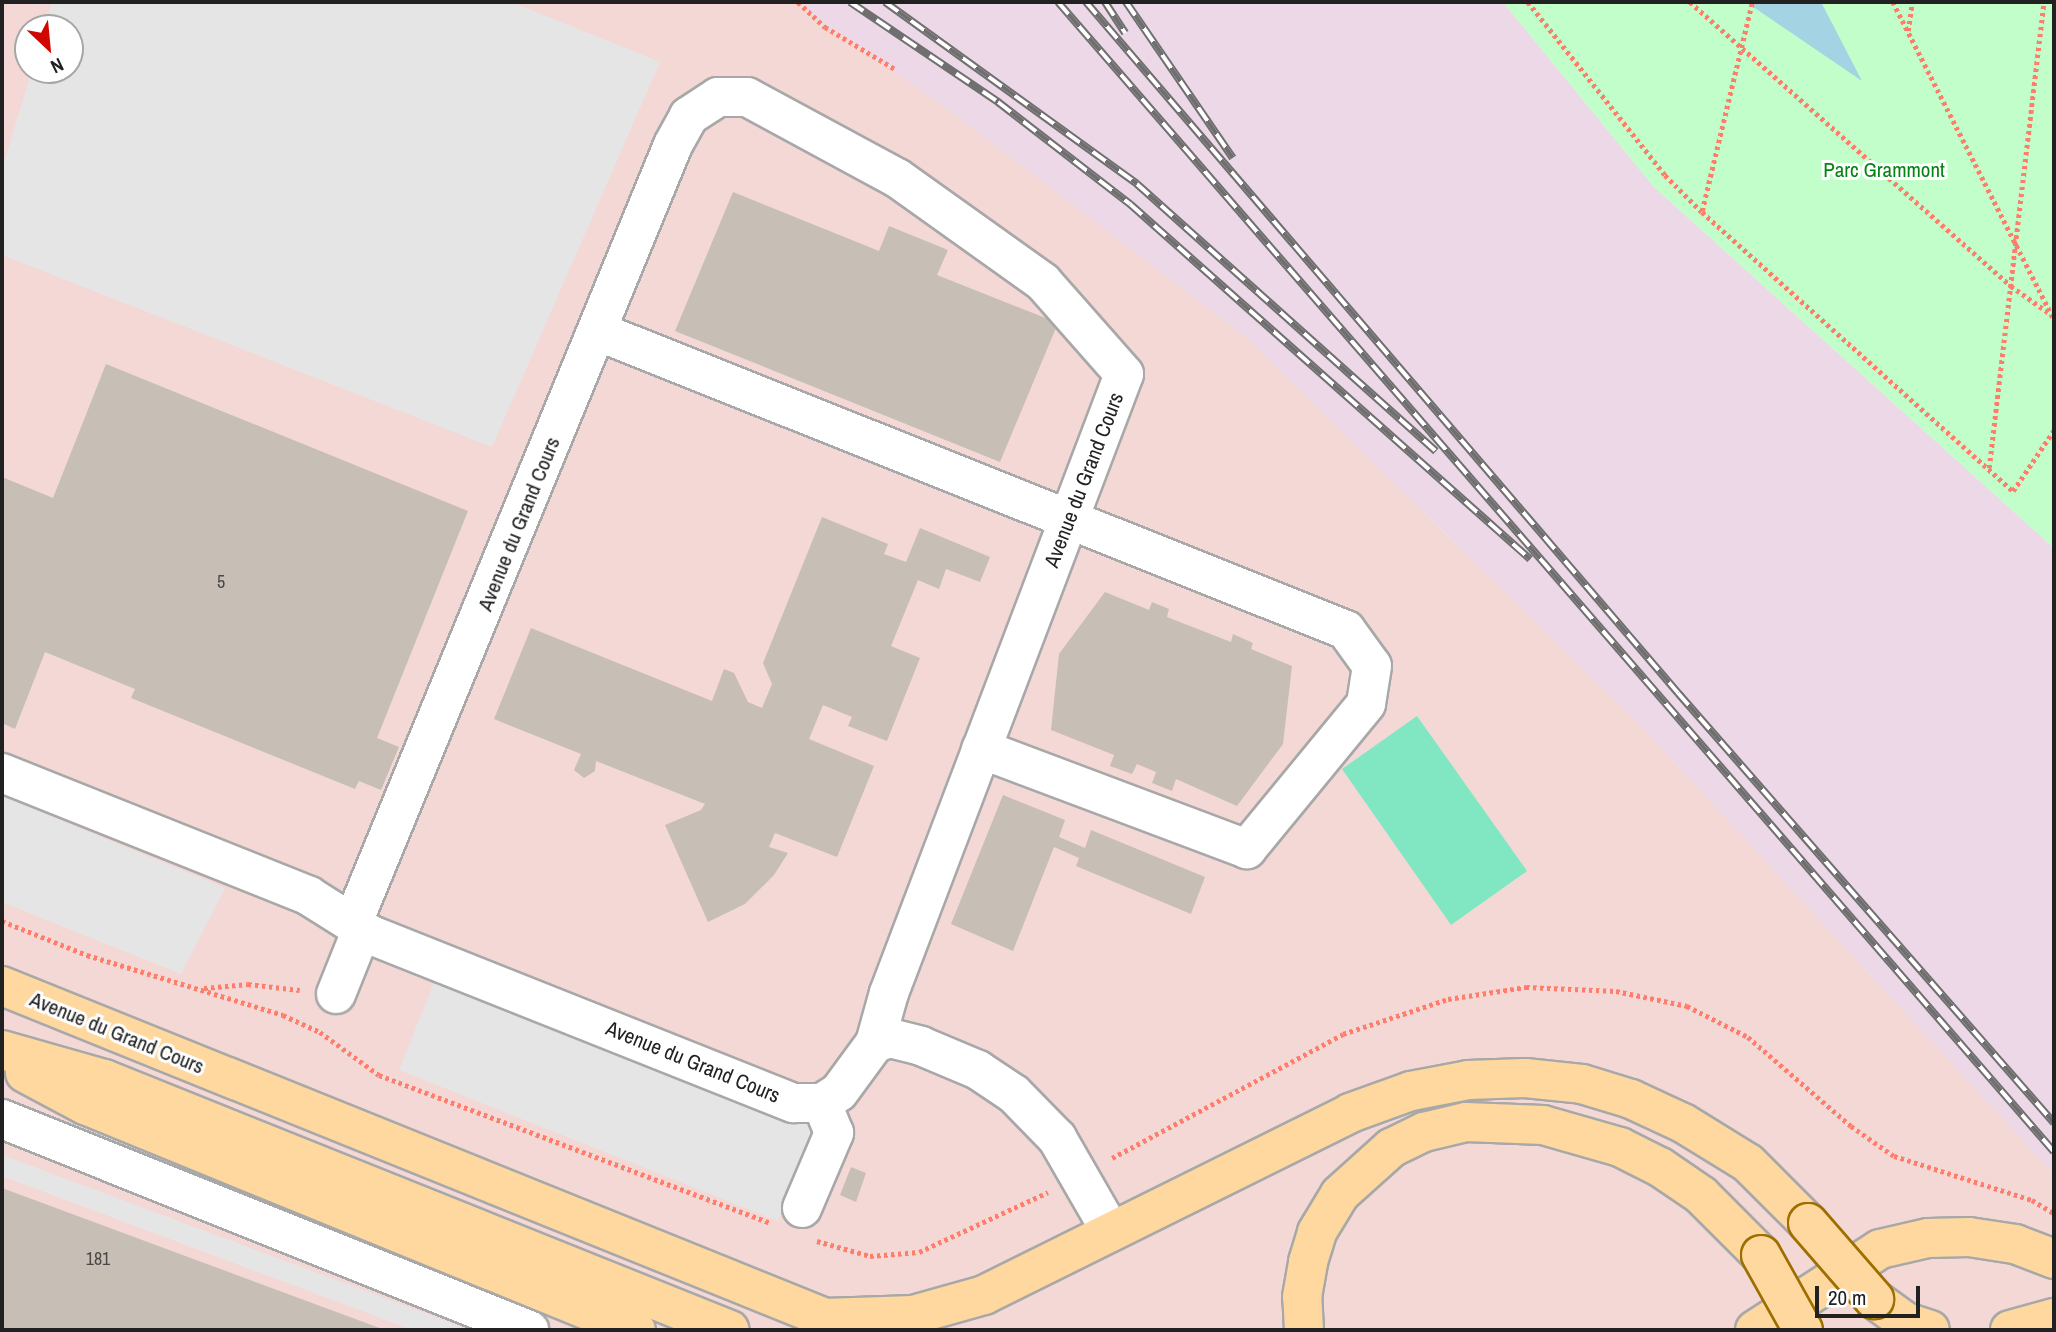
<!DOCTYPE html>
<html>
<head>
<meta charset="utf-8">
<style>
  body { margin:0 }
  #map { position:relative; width:2056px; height:1332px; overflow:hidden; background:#f2efe7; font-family:"Archivo Narrow",sans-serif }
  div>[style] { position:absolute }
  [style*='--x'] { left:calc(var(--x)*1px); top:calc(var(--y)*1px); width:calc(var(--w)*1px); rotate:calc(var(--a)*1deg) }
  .commercial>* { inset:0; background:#f4d8d6 }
  .industrial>* { inset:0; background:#ecd8e7 }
  .park>* { inset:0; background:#c2fec9 }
  .pitch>* { inset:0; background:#80e7c2 }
  .parking>* { inset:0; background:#e5e5e5 }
  .water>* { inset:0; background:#a4d3e3 }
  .building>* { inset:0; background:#c7beb6 }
  .path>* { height:4.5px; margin-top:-2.25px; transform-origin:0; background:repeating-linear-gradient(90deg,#ff7e6b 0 3.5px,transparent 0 7px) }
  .roads { filter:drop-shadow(2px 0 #a8a8a8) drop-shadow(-2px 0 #a8a8a8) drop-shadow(0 2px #a8a8a8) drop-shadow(0 -2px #a8a8a8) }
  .minor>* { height:38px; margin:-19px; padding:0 19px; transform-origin:19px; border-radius:19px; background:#fff }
  .major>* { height:38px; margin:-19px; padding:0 19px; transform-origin:19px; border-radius:19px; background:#ffd89f }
  .rail>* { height:8px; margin-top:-4px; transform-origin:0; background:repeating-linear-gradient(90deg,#fff 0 16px,#6f6f6f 0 32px); box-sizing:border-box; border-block:2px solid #6f6f6f }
  .bridges { filter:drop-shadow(2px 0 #9e6e00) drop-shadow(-2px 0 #9e6e00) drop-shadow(0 2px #9e6e00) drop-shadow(0 -2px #9e6e00) }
  .major-bridge>* { height:38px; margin:-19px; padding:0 19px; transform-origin:19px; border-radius:19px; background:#ffd89f }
  span { translate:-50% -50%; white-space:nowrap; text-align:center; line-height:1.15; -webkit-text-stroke:6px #fff; paint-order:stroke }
  .number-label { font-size:18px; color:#4a4846 }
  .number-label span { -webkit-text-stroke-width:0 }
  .park-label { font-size:21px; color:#048512 }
  .street-label { font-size:21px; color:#212121 }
  .frame { position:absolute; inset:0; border:4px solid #212121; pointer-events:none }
  .north { position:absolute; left:14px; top:14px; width:70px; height:70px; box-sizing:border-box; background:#fff; border:2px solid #a6a6a6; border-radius:50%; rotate:154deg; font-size:19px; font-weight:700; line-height:28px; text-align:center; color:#212121 }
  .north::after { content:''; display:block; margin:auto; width:24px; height:32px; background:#d20600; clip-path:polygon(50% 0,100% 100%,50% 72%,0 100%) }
  .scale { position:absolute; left:1815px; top:1286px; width:105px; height:32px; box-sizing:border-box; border:4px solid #212121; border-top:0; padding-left:9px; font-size:21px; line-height:24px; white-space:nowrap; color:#212121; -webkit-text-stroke:5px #fff; paint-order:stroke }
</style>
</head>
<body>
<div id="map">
  <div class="commercial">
    <i style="clip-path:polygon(evenodd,2px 2px,795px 2px,953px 113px,1246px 337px,1642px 727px,2054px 1174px,2054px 1330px,2px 1330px,2px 2px,28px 28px,70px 28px,70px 70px,28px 70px,28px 28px)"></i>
  </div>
  <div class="industrial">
    <i style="clip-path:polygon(795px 2px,1503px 2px,1654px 187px,2054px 548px,2054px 1174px,1642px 727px,1246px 337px,953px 113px)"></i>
  </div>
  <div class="park">
    <i style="clip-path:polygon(1503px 2px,2054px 2px,2054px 548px,1654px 187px)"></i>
  </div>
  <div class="pitch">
    <i style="clip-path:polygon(1417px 716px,1527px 871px,1451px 925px,1342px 769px)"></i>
  </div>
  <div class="parking">
    <i style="clip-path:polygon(52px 2px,511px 2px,660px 62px,492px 447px,2px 255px,2px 169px,32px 70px,70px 70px,70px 28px,44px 28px)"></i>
    <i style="clip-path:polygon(2px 796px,225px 888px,181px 974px,2px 902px)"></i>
    <i style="clip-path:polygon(438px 973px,817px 1123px,778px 1221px,399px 1070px)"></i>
    <i style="clip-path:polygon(2px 1155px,470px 1330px,413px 1330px,2px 1176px)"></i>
  </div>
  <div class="water">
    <i style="clip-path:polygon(1746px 2px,1821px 2px,1862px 81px)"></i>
  </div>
  <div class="building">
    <i style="clip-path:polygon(733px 192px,879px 251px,889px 226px,948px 250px,937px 275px,1058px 323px,1000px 462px,675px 331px)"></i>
    <i style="clip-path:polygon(106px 364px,468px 511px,377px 738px,399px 747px,381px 790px,359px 781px,355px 789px,131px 698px,135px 689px,45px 652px,15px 729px,2px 723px,2px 477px,53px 498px)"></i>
    <i style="clip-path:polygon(822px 517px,888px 544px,884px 554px,906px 562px,920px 528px,990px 557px,980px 582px,946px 569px,939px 589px,918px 580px,891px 646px,920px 658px,887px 741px,848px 726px,852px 717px,823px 705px,809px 739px,874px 766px,837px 857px,775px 833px,769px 847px,788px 853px,774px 875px,745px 904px,708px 922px,665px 825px,701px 810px,705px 804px,596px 761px,595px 771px,584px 778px,574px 770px,581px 754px,494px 719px,531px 628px,712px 701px,724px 669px,734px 673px,748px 702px,762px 708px,772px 684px,763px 663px)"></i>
    <i style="clip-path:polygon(1105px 592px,1149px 610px,1152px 602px,1169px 609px,1167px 617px,1231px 642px,1233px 634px,1253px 643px,1251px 649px,1292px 666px,1283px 744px,1237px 806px,1176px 779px,1172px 791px,1152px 783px,1156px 772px,1137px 764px,1132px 774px,1110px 766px,1114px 755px,1051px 730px,1059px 654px)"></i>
    <i style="clip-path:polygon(1003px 795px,1065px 820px,1059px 837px,1085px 848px,1091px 830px,1205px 877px,1191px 914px,1076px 866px,1079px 858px,1054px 847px,1013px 951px,951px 924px)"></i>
    <i style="clip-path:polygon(851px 1167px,866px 1173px,856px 1202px,840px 1195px)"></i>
    <i style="clip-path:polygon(2px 1188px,385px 1330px,2px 1330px)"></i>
  </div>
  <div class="path">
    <i style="--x:798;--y:2;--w:37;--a:43"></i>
    <i style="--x:825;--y:27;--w:82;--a:31"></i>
    <i style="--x:1528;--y:2;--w:221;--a:51.6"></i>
    <i style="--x:1665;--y:175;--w:52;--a:45"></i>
    <i style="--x:1702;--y:212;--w:418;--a:41.9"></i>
    <i style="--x:2013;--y:491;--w:73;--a:-56.1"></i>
    <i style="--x:1690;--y:2;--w:429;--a:41.5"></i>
    <i style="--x:2011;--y:286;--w:50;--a:35.3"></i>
    <i style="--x:1893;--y:2;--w:356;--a:63.1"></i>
    <i style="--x:1908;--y:31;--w:29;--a:-82"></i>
    <i style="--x:1702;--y:211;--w:215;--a:-76.5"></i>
    <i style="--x:1989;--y:468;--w:469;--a:-83.3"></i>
    <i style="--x:2;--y:921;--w:92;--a:21.8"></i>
    <i style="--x:87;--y:955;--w:205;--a:17"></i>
    <i style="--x:283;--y:1015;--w:41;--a:24.7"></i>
    <i style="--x:320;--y:1032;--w:73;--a:36.1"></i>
    <i style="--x:379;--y:1075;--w:418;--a:20.7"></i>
    <i style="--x:204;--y:988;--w:44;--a:-5.2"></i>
    <i style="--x:248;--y:984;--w:52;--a:6.6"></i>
    <i style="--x:1112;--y:1158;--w:262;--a:-28.2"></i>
    <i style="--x:1343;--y:1034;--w:111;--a:-18.4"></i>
    <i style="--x:1448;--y:999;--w:79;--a:-8.7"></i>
    <i style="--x:1526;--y:987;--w:90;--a:2.5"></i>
    <i style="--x:1616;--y:991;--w:73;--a:11.9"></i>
    <i style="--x:1687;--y:1006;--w:68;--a:26.9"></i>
    <i style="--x:1748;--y:1037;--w:136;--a:40.8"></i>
    <i style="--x:1851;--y:1126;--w:52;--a:34.9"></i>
    <i style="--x:1894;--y:1156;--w:145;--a:17.7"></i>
    <i style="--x:2032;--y:1200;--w:26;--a:31"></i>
    <i style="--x:817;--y:1241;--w:55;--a:15.8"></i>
    <i style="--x:870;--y:1256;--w:49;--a:-4.7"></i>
    <i style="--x:919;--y:1252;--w:142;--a:-24.9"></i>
  </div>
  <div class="roads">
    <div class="minor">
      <i style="--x:597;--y:331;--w:806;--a:21.76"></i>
      <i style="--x:1346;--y:630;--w:44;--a:54.2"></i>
      <i style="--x:1372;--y:666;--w:38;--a:99"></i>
      <i style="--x:1366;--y:704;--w:188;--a:129.4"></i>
      <i style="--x:1247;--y:849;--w:284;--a:-159.4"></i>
      <i style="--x:2;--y:773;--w:331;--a:21.8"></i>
      <i style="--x:309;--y:896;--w:73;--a:32.2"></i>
      <i style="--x:371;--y:935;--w:455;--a:21.7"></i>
      <i style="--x:794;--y:1103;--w:28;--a:0"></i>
      <i style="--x:822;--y:1103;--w:20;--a:-33"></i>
      <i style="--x:839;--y:1092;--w:61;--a:-53.7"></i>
      <i style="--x:875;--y:1043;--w:52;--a:-74.4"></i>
      <i style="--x:889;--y:993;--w:662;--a:-69.21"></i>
      <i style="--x:1124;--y:374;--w:123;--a:-131.4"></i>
      <i style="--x:1043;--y:282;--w:179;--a:-144.5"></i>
      <i style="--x:897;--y:178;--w:170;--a:-151.6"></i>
      <i style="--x:747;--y:97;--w:29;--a:180"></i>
      <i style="--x:718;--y:97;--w:35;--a:147"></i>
      <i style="--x:689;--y:116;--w:33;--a:119"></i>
      <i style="--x:673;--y:145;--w:840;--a:112.38"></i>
      <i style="--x:336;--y:994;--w:70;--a:-68.2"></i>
      <i style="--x:875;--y:1043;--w:16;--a:-18"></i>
      <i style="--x:890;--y:1038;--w:32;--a:14"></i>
      <i style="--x:921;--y:1046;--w:62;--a:22.8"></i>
      <i style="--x:978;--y:1070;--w:43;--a:33.7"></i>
      <i style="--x:1014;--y:1094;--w:62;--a:45.7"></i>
      <i style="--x:1057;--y:1138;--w:108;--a:60.1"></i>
      <i style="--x:2;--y:1119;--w:568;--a:21.82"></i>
      <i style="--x:802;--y:1208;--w:82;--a:-66.9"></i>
      <i style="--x:834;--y:1133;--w:32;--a:-112"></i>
    </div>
    <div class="major">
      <i style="--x:2;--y:986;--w:914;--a:21.96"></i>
      <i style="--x:2;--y:1050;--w:106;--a:15.9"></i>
      <i style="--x:104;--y:1079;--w:674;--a:21.85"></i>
      <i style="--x:25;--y:1073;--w:68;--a:28.1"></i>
      <i style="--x:85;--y:1105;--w:595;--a:22.21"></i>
      <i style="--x:1874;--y:1299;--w:39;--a:36"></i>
      <i style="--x:1906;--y:1322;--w:25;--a:18"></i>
      <i style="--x:825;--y:1318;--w:88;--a:-2"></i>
      <i style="--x:913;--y:1315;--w:74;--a:-15.7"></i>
      <i style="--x:984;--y:1295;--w:409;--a:-26.4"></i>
      <i style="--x:1350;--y:1113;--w:65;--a:-19.8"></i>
      <i style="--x:1411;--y:1091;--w:58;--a:-10.9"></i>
      <i style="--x:1468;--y:1080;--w:57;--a:-2"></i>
      <i style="--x:1525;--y:1078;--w:57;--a:6"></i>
      <i style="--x:1582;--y:1084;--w:51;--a:17"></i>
      <i style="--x:1631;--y:1099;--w:57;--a:24.8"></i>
      <i style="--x:1683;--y:1123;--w:76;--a:31.6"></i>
      <i style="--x:1748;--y:1163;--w:85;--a:45"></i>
      <i style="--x:1304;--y:1330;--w:33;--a:-93"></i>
      <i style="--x:1302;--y:1297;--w:36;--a:-80"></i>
      <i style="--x:1308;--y:1262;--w:31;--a:-73"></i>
      <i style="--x:1317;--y:1232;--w:44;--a:-58.8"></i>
      <i style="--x:1340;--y:1194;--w:69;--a:-42"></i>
      <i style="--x:1391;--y:1148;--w:37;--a:-26"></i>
      <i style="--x:1424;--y:1132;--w:43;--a:-13.4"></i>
      <i style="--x:1466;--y:1122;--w:77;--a:2.2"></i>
      <i style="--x:1543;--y:1125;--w:80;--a:15.9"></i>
      <i style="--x:1620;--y:1147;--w:45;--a:26.6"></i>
      <i style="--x:1660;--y:1167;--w:50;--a:34.3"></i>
      <i style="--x:1701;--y:1195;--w:85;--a:45"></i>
      <i style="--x:1755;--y:1330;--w:149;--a:-32.9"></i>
      <i style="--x:1880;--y:1249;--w:49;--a:-12.9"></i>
      <i style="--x:1928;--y:1238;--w:41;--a:-1.4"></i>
      <i style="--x:1969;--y:1237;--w:47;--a:8.7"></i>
      <i style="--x:2015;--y:1244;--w:42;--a:21"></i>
      <i style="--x:2010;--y:1330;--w:46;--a:-15.3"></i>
    </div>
  </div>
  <div class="rail">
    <i style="--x:850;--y:2;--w:179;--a:34"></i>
    <i style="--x:998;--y:102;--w:167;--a:37.7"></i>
    <i style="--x:1130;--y:204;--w:535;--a:41.59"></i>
    <i style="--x:885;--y:2;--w:311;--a:35.8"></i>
    <i style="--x:1137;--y:184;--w:401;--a:41.8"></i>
    <i style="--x:1058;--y:2;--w:1521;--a:49.1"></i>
    <i style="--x:1086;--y:2;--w:910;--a:49.41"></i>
    <i style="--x:1678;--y:693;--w:571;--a:48.83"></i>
    <i style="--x:1105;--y:2;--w:37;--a:57"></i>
    <i style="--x:1126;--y:2;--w:189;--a:55.6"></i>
  </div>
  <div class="bridges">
    <div class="major-bridge">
      <i style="--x:1808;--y:1223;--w:101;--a:49"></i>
      <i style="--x:1761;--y:1255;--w:86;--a:60.8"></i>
    </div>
  </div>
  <div class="number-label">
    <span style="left:221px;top:582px">5</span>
    <span style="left:98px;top:1259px">181</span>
  </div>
  <div class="park-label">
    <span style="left:1884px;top:170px">Parc Grammont</span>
  </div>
  <div class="street-label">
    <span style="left:1084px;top:480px;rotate:-69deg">Avenue du Grand Cours</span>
    <span style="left:519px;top:524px;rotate:-68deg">Avenue du Grand Cours</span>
    <span style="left:117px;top:1033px;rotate:22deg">Avenue du Grand Cours</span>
    <span style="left:693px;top:1062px;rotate:22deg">Avenue du Grand Cours</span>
  </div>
  <div class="frame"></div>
  <div class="north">N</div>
  <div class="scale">20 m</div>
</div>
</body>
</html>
